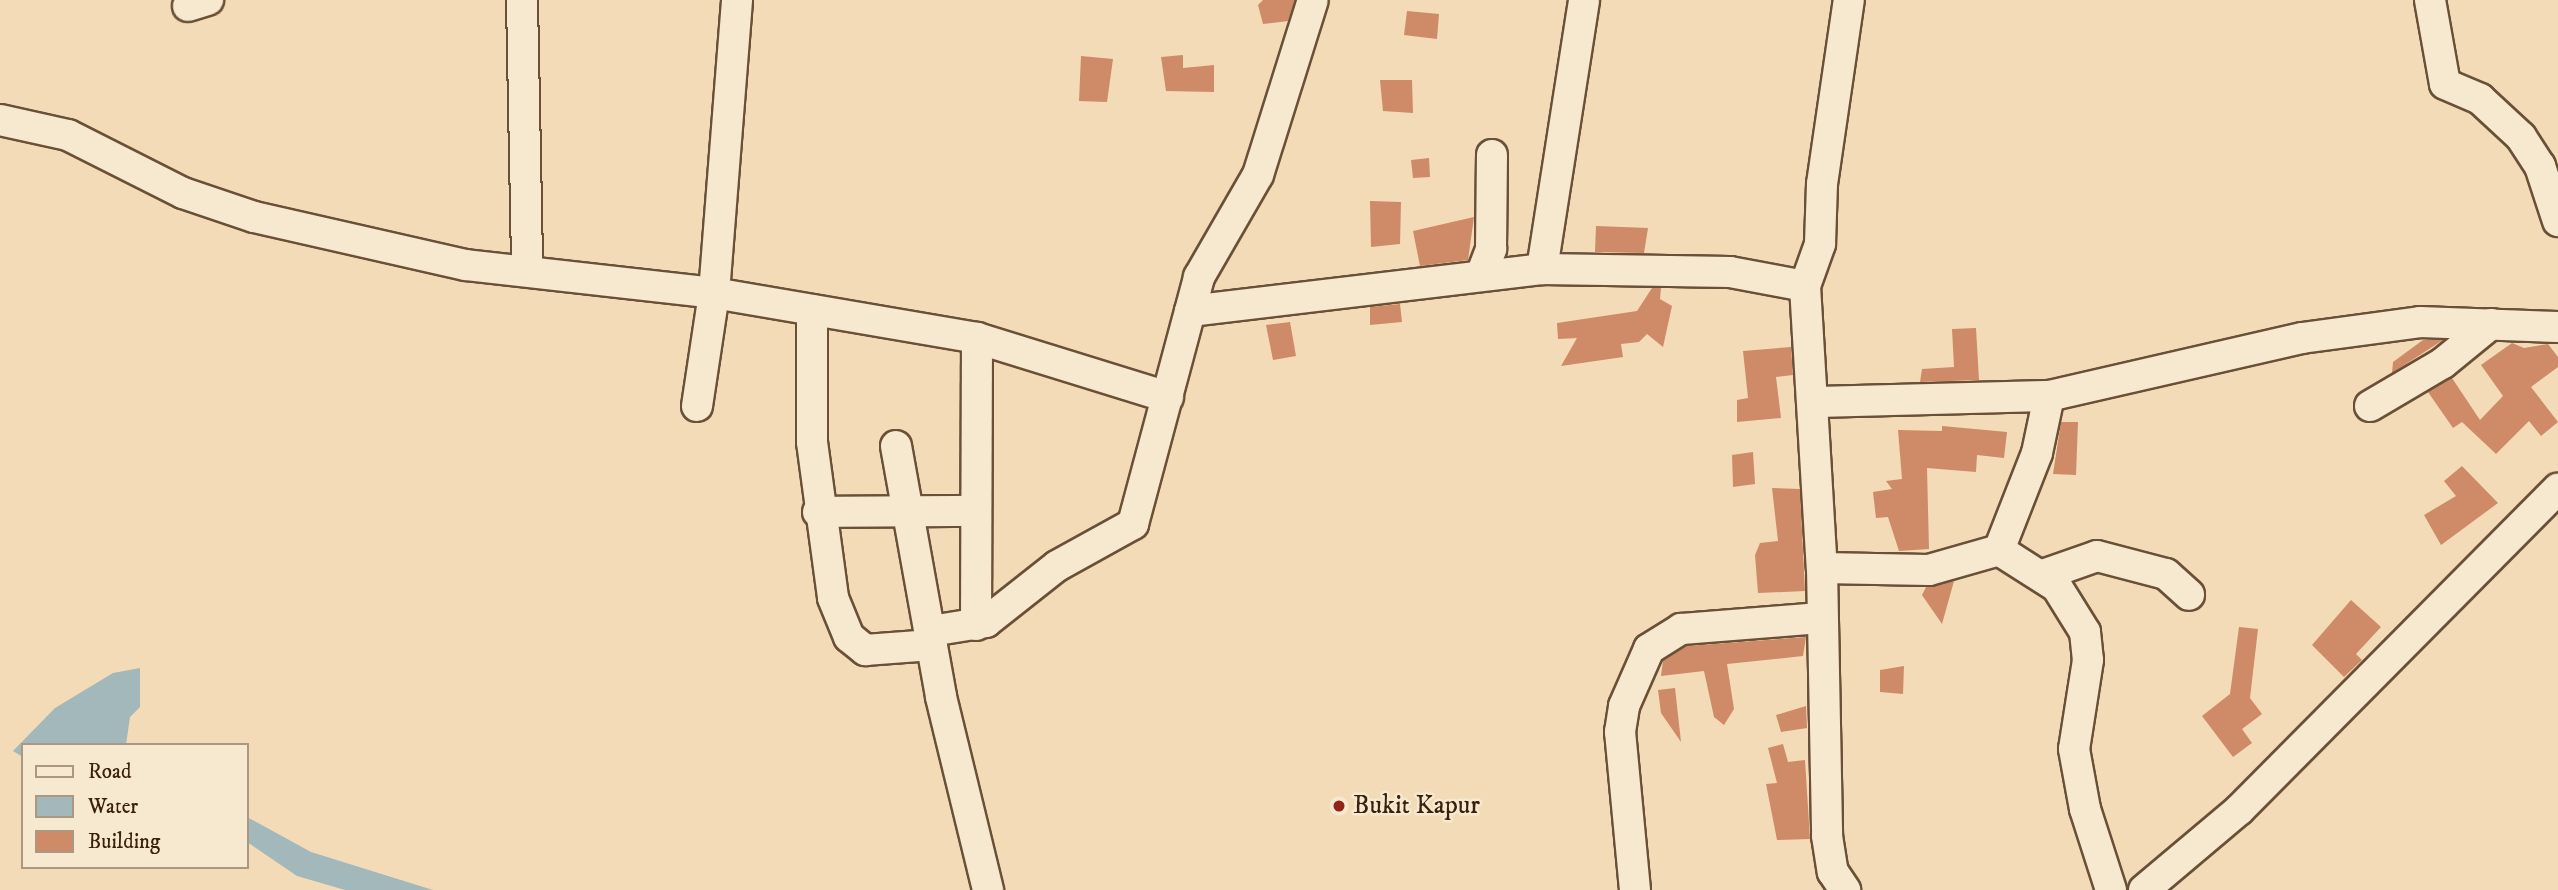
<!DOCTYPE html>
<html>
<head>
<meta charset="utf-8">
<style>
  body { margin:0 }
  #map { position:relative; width:2558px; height:890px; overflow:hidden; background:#f2dbb6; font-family:"IM FELL DW Pica",serif }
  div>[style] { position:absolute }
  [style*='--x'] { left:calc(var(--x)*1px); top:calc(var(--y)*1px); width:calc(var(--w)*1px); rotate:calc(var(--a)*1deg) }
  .water>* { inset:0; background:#a2b8ba }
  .building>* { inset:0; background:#cf8a67 }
  .roads { filter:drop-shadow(2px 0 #695037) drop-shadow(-2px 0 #695037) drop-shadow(0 2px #695037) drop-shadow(0 -2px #695037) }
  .minor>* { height:30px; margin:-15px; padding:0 15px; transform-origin:15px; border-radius:15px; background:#f7e8d0 }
  .dots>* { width:19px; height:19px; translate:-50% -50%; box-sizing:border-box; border:4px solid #f7e8d0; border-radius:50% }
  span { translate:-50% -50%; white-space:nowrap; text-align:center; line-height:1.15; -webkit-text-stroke:5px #f7e8d0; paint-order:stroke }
  .poi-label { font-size:26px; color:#3b210d }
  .left { translate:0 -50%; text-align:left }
  .legend { position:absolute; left:21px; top:743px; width:228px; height:126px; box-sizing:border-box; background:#f7e8d0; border:2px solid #ac9882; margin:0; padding:9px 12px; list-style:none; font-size:21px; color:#3b210d }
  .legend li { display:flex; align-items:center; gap:14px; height:35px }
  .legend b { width:35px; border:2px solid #ac9882 }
</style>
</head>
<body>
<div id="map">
  <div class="water">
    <i style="clip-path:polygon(140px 668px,140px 707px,130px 717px,126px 745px,23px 745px,23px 757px,13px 751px,55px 708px,113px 673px)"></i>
    <i style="clip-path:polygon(247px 817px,311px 852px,433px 890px,345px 890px,297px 876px,247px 842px)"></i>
  </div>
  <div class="building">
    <i style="clip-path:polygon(1263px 0,1295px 0,1288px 21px,1263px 24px,1258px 5px)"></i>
    <i style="clip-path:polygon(1407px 11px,1439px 14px,1437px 39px,1404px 35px)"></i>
    <i style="clip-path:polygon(1183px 55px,1183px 68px,1214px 65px,1214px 92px,1166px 91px,1161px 57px)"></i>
    <i style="clip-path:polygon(1081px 56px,1113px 59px,1107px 102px,1079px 101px)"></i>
    <i style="clip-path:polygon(1380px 80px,1412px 80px,1413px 113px,1383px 111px)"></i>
    <i style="clip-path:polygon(1429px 158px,1430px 177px,1413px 178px,1411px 160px)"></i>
    <i style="clip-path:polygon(1370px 201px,1401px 202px,1400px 244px,1371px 247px)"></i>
    <i style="clip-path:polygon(1474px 217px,1468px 260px,1420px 266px,1413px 231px)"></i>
    <i style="clip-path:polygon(1596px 226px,1648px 228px,1644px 253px,1595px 252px)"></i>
    <i style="clip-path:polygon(1652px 288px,1661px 288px,1660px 299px,1672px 306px,1663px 347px,1647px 334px,1639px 342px,1621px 344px,1623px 357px,1561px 366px,1577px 338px,1558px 339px,1557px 323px,1637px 311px)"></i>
    <i style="clip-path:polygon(1400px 304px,1402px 322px,1370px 325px,1370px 307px)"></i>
    <i style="clip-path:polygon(1290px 322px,1296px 356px,1273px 360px,1266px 325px)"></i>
    <i style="clip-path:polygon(1976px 328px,1979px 380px,1920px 382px,1922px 369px,1954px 367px,1952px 329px)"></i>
    <i style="clip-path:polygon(2423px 340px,2443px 340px,2392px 373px,2393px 362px)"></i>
    <i style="clip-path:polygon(2512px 343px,2524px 348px,2548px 344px,2558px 357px,2558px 367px,2531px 387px,2558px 422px,2541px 436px,2529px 421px,2496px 454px,2462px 422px,2453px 428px,2428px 392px,2452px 378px,2480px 420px,2503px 396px,2481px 365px)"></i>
    <i style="clip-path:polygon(1791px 347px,1793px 375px,1776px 377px,1781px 418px,1737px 422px,1737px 400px,1748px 398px,1743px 351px)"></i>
    <i style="clip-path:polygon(2061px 422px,2078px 422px,2076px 475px,2053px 474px)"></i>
    <i style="clip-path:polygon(1942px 426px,2007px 432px,2004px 458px,1977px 455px,1976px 472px,1927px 468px,1929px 549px,1899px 551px,1888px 517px,1876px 518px,1873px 492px,1892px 489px,1886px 481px,1902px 479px,1898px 430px,1942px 431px)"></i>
    <i style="clip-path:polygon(1753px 452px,1755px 484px,1733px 487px,1732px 455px)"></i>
    <i style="clip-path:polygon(2462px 466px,2498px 503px,2441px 545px,2424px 515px,2456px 496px,2444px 481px)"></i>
    <i style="clip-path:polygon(1772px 488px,1800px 489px,1805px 591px,1758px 593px,1755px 555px,1760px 543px,1778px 541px)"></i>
    <i style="clip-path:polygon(1954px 581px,1942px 624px,1922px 595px,1926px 587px)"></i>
    <i style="clip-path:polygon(2351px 600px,2381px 627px,2356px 654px,2362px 660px,2344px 677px,2312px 645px)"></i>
    <i style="clip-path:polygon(2239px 627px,2258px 629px,2250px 698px,2262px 714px,2242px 729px,2252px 743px,2233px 757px,2202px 716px,2230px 694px)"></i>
    <i style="clip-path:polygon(1806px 637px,1803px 656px,1727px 664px,1734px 709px,1724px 725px,1714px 717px,1704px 671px,1661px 676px,1663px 661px,1687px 646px)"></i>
    <i style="clip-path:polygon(1904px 666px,1903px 694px,1880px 692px,1880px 670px)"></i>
    <i style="clip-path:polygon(1675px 688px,1681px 742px,1661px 713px,1658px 690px)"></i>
    <i style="clip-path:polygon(1806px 706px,1807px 728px,1781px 732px,1776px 715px)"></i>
    <i style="clip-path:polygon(1783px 744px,1788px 762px,1805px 760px,1810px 839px,1777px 840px,1766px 784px,1777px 783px,1768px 748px)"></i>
  </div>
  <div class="roads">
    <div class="minor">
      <i style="--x:522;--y:0;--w:271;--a:88.9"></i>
      <i style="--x:2430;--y:0;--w:85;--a:79.9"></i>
      <i style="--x:2445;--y:84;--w:38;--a:23"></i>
      <i style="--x:2480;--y:99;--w:56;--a:42.8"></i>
      <i style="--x:2521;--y:137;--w:35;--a:57"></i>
      <i style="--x:2540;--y:166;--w:58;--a:71.9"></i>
      <i style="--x:188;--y:6;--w:21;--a:-17"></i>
      <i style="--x:0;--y:120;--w:70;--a:12.4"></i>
      <i style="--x:68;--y:135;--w:129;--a:26.8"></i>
      <i style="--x:183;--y:193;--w:75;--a:18.7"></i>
      <i style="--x:254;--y:217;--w:217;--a:12.8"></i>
      <i style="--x:466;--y:265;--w:250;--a:6.4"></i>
      <i style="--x:714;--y:293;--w:267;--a:9.7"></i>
      <i style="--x:977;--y:338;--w:200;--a:17.2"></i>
      <i style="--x:1542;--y:269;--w:272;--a:-81.1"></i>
      <i style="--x:1482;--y:273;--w:26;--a:-69"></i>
      <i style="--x:1491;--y:249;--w:94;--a:-89.4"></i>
      <i style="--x:1805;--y:286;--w:45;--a:-70.3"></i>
      <i style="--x:1820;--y:244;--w:60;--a:-88.1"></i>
      <i style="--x:1822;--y:184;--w:186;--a:-81.7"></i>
      <i style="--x:812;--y:310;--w:132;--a:90"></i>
      <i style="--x:812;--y:442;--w:157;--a:82.3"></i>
      <i style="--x:833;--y:598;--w:42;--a:67.7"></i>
      <i style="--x:849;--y:637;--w:21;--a:39"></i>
      <i style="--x:865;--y:650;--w:67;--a:-4.3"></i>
      <i style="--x:1190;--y:311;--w:354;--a:-6.8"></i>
      <i style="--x:1542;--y:269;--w:188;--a:0.9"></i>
      <i style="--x:1730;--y:272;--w:76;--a:10.6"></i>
      <i style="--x:1805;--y:286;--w:283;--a:86.6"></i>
      <i style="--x:1822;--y:568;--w:268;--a:88.9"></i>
      <i style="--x:1827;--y:836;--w:36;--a:81"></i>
      <i style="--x:1833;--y:872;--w:22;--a:56"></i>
      <i style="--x:1813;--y:402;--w:236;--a:-1.5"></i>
      <i style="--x:2049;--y:396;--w:260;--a:-12.9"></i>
      <i style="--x:2302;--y:338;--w:119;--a:-7.7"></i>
      <i style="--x:2420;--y:322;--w:138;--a:2.1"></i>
      <i style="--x:697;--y:406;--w:114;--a:-81.4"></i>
      <i style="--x:714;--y:293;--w:294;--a:-85.5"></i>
      <i style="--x:2370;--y:406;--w:85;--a:-30.5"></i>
      <i style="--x:2443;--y:363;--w:62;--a:-39.1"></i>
      <i style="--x:896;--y:446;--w:255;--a:79.8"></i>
      <i style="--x:941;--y:697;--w:199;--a:76.3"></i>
      <i style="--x:818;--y:512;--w:158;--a:-0.4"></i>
      <i style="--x:1999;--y:550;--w:69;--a:32.5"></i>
      <i style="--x:2057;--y:587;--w:53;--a:58.1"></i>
      <i style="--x:2085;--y:632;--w:28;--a:84"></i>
      <i style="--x:2088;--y:660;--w:90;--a:98.9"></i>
      <i style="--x:2074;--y:749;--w:61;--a:79.6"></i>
      <i style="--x:2085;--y:809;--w:85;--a:72.2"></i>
      <i style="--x:1822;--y:568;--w:107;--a:1.1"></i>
      <i style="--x:1929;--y:570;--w:73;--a:-15.9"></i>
      <i style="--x:1999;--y:550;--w:104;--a:-68.6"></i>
      <i style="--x:2037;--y:453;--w:58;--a:-78.1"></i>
      <i style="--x:2043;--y:575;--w:57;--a:-19.4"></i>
      <i style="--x:2097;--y:556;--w:71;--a:14.6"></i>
      <i style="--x:2166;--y:574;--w:31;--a:42"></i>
      <i style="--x:976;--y:625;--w:287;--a:-89.8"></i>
      <i style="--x:931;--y:631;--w:56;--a:-9.3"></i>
      <i style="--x:986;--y:622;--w:90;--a:-38.3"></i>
      <i style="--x:1057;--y:566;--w:87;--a:-28.9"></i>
      <i style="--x:1133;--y:524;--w:256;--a:-75"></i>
      <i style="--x:1199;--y:277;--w:118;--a:-60"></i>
      <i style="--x:1258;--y:175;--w:183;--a:-72.6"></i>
      <i style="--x:1635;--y:890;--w:159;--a:-95.4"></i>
      <i style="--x:1620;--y:732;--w:26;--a:-81"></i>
      <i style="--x:1624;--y:706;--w:62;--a:-66.3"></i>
      <i style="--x:1649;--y:649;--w:38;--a:-32"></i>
      <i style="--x:1681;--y:629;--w:141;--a:-4.5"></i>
      <i style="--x:2144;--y:890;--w:124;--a:-40.1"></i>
      <i style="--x:2239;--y:810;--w:453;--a:-45.2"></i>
    </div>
  </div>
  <div class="dots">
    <i style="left:1339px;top:806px;background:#8f2418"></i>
  </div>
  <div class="poi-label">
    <span class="left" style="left:1353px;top:806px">Bukit Kapur</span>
  </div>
  <ul class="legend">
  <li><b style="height:9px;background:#f7e8d0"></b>Road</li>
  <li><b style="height:19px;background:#a2b8ba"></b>Water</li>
  <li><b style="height:19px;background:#cf8a67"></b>Building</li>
  </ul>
</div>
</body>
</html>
